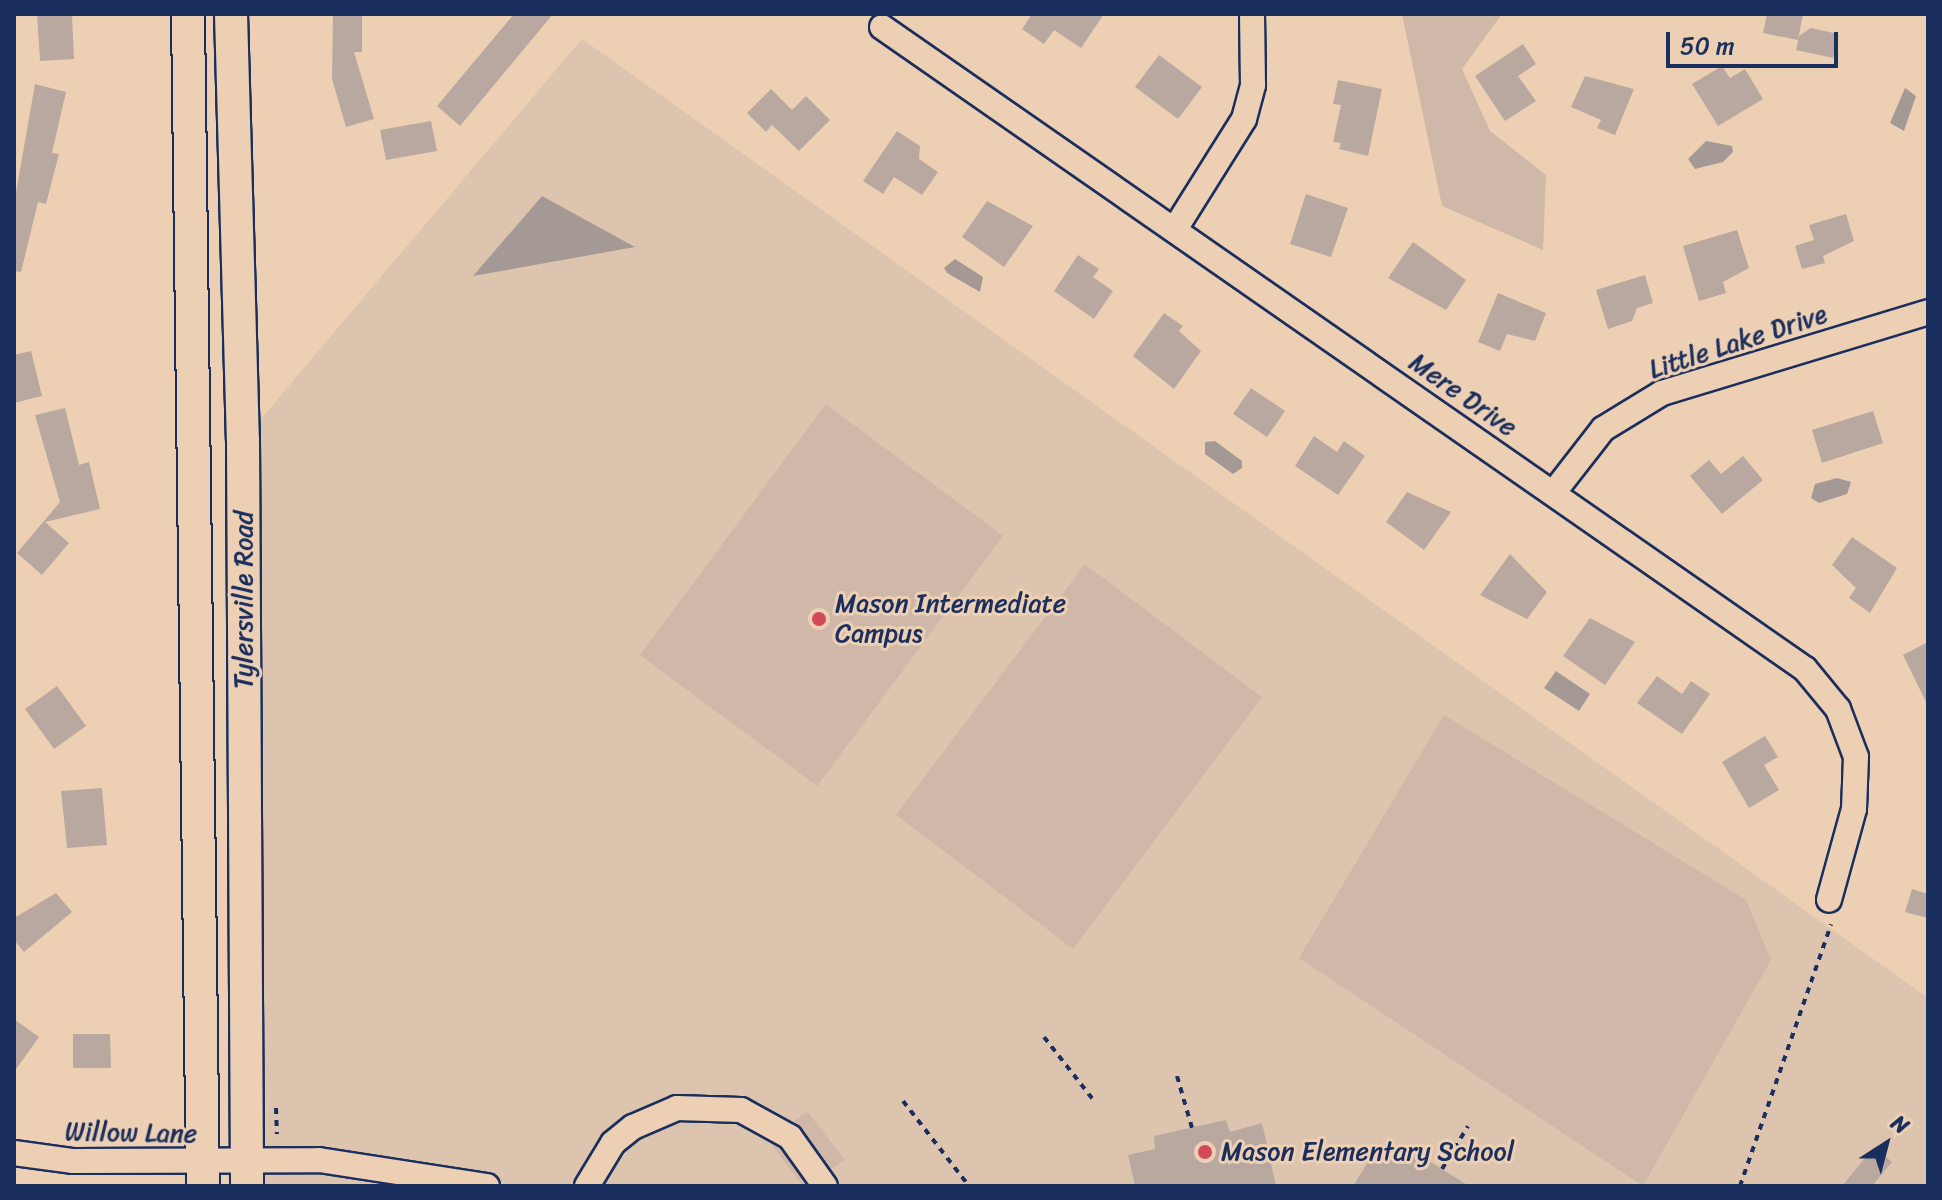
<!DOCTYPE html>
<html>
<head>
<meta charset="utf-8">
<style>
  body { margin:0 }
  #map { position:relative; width:1942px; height:1200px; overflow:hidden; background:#edd0b4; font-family:Sriracha,sans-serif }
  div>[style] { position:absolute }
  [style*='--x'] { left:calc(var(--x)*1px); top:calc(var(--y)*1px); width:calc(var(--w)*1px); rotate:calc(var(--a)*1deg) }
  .built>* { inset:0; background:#ddc4ae }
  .green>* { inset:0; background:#cfb8a8 }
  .water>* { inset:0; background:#a59996 }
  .building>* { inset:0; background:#b9a89f }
  .path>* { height:4px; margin-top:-2px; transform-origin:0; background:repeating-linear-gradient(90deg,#1b2f5e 0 6px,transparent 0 12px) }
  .roads { filter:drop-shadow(2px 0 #1b2f5e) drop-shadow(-2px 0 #1b2f5e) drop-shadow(0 2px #1b2f5e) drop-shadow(0 -2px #1b2f5e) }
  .minor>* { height:24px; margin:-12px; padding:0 12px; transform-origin:12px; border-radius:12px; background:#edd0b4 }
  .major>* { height:32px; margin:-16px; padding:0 16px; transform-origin:16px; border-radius:16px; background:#edd0b4 }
  .dots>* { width:22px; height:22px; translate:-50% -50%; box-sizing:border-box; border:4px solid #edd0b4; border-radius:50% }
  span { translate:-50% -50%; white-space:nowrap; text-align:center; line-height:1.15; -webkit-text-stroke:6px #edd0b4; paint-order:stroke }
  .street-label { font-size:26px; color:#1b2f5e }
  .poi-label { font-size:26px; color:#1b2f5e }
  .left { translate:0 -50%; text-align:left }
  .frame { position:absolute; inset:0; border:16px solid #1b2f5e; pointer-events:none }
  .north { position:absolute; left:1846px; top:1104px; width:80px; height:80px; -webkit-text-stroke:6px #edd0b4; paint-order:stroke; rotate:36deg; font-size:22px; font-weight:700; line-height:32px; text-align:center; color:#1b2f5e }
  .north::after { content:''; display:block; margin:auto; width:28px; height:36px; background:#1b2f5e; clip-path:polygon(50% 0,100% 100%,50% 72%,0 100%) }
  .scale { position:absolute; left:1666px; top:32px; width:172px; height:36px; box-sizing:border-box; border:4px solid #1b2f5e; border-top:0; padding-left:10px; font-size:24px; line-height:28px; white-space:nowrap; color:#1b2f5e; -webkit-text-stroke:6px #edd0b4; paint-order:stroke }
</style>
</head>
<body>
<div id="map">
  <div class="built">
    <i style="clip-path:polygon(582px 39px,1928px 998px,1928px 1186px,247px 1186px,243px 440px)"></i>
  </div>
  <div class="green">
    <i style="clip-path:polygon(1402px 14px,1502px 14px,1462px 69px,1490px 131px,1546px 175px,1543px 250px,1442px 206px)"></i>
    <i style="clip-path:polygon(826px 404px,1003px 536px,817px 786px,640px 655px)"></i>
    <i style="clip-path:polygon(1085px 564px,1262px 697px,1073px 949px,896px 815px)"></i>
    <i style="clip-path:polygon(1444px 715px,1746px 900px,1771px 960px,1643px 1186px,1299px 958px)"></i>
    <i style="clip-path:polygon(807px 1111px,845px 1160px,803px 1186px,768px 1140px)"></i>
  </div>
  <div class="water">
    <i style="clip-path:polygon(1905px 88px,1916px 96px,1904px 131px,1890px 123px)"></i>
    <i style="clip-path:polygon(1706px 141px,1732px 146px,1733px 152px,1723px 162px,1695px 169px,1688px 159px)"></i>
    <i style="clip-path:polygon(542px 196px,635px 247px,473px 276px)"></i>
    <i style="clip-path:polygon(955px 259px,983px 277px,980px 292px,947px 273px,944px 268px)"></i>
    <i style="clip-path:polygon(1215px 441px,1242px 461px,1242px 468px,1233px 474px,1205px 454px,1205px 442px)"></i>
    <i style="clip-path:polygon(1837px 478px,1851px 482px,1847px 494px,1819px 503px,1811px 498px,1815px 484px)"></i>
    <i style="clip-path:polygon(1556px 671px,1590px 694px,1579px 711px,1544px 688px)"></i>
  </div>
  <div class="building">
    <i style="clip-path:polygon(37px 14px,72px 14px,74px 59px,40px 61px)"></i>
    <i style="clip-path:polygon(333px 14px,362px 14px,362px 52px,354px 52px,374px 119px,346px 127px,332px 79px)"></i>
    <i style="clip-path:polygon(514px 14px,553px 14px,460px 126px,437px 106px)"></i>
    <i style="clip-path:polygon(1032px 14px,1104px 14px,1081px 48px,1054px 30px,1044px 44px,1022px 29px)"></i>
    <i style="clip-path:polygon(1767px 14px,1803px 14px,1798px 40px,1763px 33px)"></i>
    <i style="clip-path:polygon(1811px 28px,1838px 34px,1833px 58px,1796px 50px,1799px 36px)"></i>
    <i style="clip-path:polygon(1523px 44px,1536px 64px,1518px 76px,1536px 101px,1505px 121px,1475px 76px)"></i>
    <i style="clip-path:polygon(1159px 55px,1202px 87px,1178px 119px,1135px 87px)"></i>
    <i style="clip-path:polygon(1722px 66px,1730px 78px,1745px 69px,1763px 99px,1718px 126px,1692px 84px)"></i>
    <i style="clip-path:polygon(1585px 76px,1634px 89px,1615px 135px,1597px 128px,1601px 120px,1571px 107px)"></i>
    <i style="clip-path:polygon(1338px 80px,1382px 89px,1368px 156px,1339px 149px,1341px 143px,1333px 142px,1341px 105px,1333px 104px)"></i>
    <i style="clip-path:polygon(35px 84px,66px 92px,52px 153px,59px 154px,46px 204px,38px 202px,21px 272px,14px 271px,14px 204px)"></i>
    <i style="clip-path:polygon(771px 89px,792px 110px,806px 96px,830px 120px,799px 151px,772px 125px,766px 132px,747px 113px)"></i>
    <i style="clip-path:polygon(431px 121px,437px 151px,386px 160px,380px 130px)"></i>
    <i style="clip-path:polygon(897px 131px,920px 146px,919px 159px,938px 172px,922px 195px,894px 177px,883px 194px,863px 181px)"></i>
    <i style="clip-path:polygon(1306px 194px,1348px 208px,1331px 257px,1290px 244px)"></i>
    <i style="clip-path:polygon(987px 201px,1033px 226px,1004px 267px,962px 237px)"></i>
    <i style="clip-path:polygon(1846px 214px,1854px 241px,1823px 256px,1825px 263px,1802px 269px,1795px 246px,1814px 240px,1809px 225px)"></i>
    <i style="clip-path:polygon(1737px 230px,1749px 268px,1723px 282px,1726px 293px,1699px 301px,1683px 246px)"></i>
    <i style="clip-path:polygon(1413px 242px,1466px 280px,1446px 310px,1388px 278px)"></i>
    <i style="clip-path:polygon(1078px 255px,1099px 269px,1093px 277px,1113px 291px,1094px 319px,1054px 291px)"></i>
    <i style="clip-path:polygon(1645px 275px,1653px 303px,1637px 308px,1632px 321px,1608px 329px,1596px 290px)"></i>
    <i style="clip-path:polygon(1498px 293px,1546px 313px,1535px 341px,1507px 334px,1500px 351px,1478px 342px)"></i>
    <i style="clip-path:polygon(1164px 313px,1183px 326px,1179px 331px,1201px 351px,1174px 389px,1133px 356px)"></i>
    <i style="clip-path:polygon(31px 351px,42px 396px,14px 403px,14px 355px)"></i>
    <i style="clip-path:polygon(1251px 388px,1285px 411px,1267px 437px,1233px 414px)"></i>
    <i style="clip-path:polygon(65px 408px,79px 465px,89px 462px,100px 509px,45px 522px,69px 543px,42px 575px,17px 553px,60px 502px,35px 415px)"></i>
    <i style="clip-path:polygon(1873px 411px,1883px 443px,1822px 463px,1812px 430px)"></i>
    <i style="clip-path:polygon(1314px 436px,1337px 452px,1344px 441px,1365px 456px,1338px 495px,1295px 466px)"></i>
    <i style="clip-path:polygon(1743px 456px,1763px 480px,1722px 514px,1690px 476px,1709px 460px,1721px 474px)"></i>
    <i style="clip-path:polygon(1407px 492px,1451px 512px,1424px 550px,1386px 522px)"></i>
    <i style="clip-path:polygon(1852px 537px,1897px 568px,1870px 613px,1849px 598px,1856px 588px,1832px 565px)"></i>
    <i style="clip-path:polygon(1510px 554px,1547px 592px,1527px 619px,1480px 595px)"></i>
    <i style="clip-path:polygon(1590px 618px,1635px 642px,1605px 685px,1563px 656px)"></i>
    <i style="clip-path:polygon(1928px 642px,1928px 706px,1903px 655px)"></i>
    <i style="clip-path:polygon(1657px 676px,1682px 694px,1691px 681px,1710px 694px,1682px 734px,1637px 703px)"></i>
    <i style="clip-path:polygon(57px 686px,86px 726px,54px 749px,25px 709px)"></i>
    <i style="clip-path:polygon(1765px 736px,1778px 757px,1764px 765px,1779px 790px,1749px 808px,1722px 762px)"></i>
    <i style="clip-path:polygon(102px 788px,107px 845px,67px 848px,61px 791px)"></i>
    <i style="clip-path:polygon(1912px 889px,1928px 894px,1928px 918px,1905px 912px)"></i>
    <i style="clip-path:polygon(56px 893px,72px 912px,24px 952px,14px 940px,14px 918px)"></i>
    <i style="clip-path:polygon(14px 1019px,39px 1037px,14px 1072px)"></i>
    <i style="clip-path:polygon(73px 1034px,110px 1034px,111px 1068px,73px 1068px)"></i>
    <i style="clip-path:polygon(1226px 1120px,1230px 1132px,1262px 1123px,1276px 1186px,1135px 1186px,1128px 1155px,1155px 1149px,1154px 1136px)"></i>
    <i style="clip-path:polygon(1380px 1143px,1400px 1158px,1408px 1148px,1469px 1186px,1353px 1186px)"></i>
    <i style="clip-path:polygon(1874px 1147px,1892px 1162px,1872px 1186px,1842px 1186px)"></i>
  </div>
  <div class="path">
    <i style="--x:1044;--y:1037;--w:83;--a:51.9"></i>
    <i style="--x:1177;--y:1076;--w:54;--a:73.9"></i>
    <i style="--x:903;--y:1101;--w:108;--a:52.2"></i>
    <i style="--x:276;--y:1108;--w:26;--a:88"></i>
    <i style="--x:1442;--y:1169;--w:50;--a:-58.8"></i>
    <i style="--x:1740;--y:1186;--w:277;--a:-70.8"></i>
  </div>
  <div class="roads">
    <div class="minor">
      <i style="--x:882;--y:27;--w:1124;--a:34.82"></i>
      <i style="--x:1805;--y:669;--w:52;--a:50.5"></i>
      <i style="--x:1838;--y:709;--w:51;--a:69.4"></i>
      <i style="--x:1856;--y:757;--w:52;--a:92.2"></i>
      <i style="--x:1854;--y:809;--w:94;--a:105.4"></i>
      <i style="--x:1175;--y:229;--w:130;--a:-57.9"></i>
      <i style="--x:1244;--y:119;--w:35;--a:-75"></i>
      <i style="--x:1253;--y:85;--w:71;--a:-90.8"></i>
      <i style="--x:1554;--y:492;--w:80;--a:-52.1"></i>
      <i style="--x:1603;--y:429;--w:69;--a:-31.4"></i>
      <i style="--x:1662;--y:393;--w:278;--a:-16.9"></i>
      <i style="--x:14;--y:1153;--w:60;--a:7.7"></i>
      <i style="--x:73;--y:1161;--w:246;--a:-0.2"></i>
      <i style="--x:319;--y:1160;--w:170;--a:8.8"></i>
      <i style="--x:587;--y:1186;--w:50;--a:-58.8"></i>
      <i style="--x:613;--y:1143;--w:26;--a:-39"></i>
      <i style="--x:633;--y:1127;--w:48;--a:-23.4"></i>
      <i style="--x:677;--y:1108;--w:64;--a:1.8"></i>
      <i style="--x:741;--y:1110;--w:56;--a:28.9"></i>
      <i style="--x:790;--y:1137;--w:60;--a:54.5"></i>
    </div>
    <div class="major">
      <i style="--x:188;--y:14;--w:1172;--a:89.27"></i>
      <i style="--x:231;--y:14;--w:426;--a:88.4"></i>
      <i style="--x:243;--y:440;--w:746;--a:89.69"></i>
    </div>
  </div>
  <div class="dots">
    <i style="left:819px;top:619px;background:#d1495b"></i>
    <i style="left:1205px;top:1152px;background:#d1495b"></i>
  </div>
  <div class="street-label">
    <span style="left:1738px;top:342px;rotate:-18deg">Little Lake Drive</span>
    <span style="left:1463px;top:395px;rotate:35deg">Mere Drive</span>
    <span style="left:244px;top:600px;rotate:-90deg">Tylersville Road</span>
    <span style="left:131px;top:1133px;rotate:1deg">Willow Lane</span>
  </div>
  <div class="poi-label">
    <span class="left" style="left:835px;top:619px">Mason Intermediate<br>Campus</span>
    <span class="left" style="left:1221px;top:1152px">Mason Elementary School</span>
  </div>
  <div class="frame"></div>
  <div class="north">N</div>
  <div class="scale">50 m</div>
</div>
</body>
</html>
